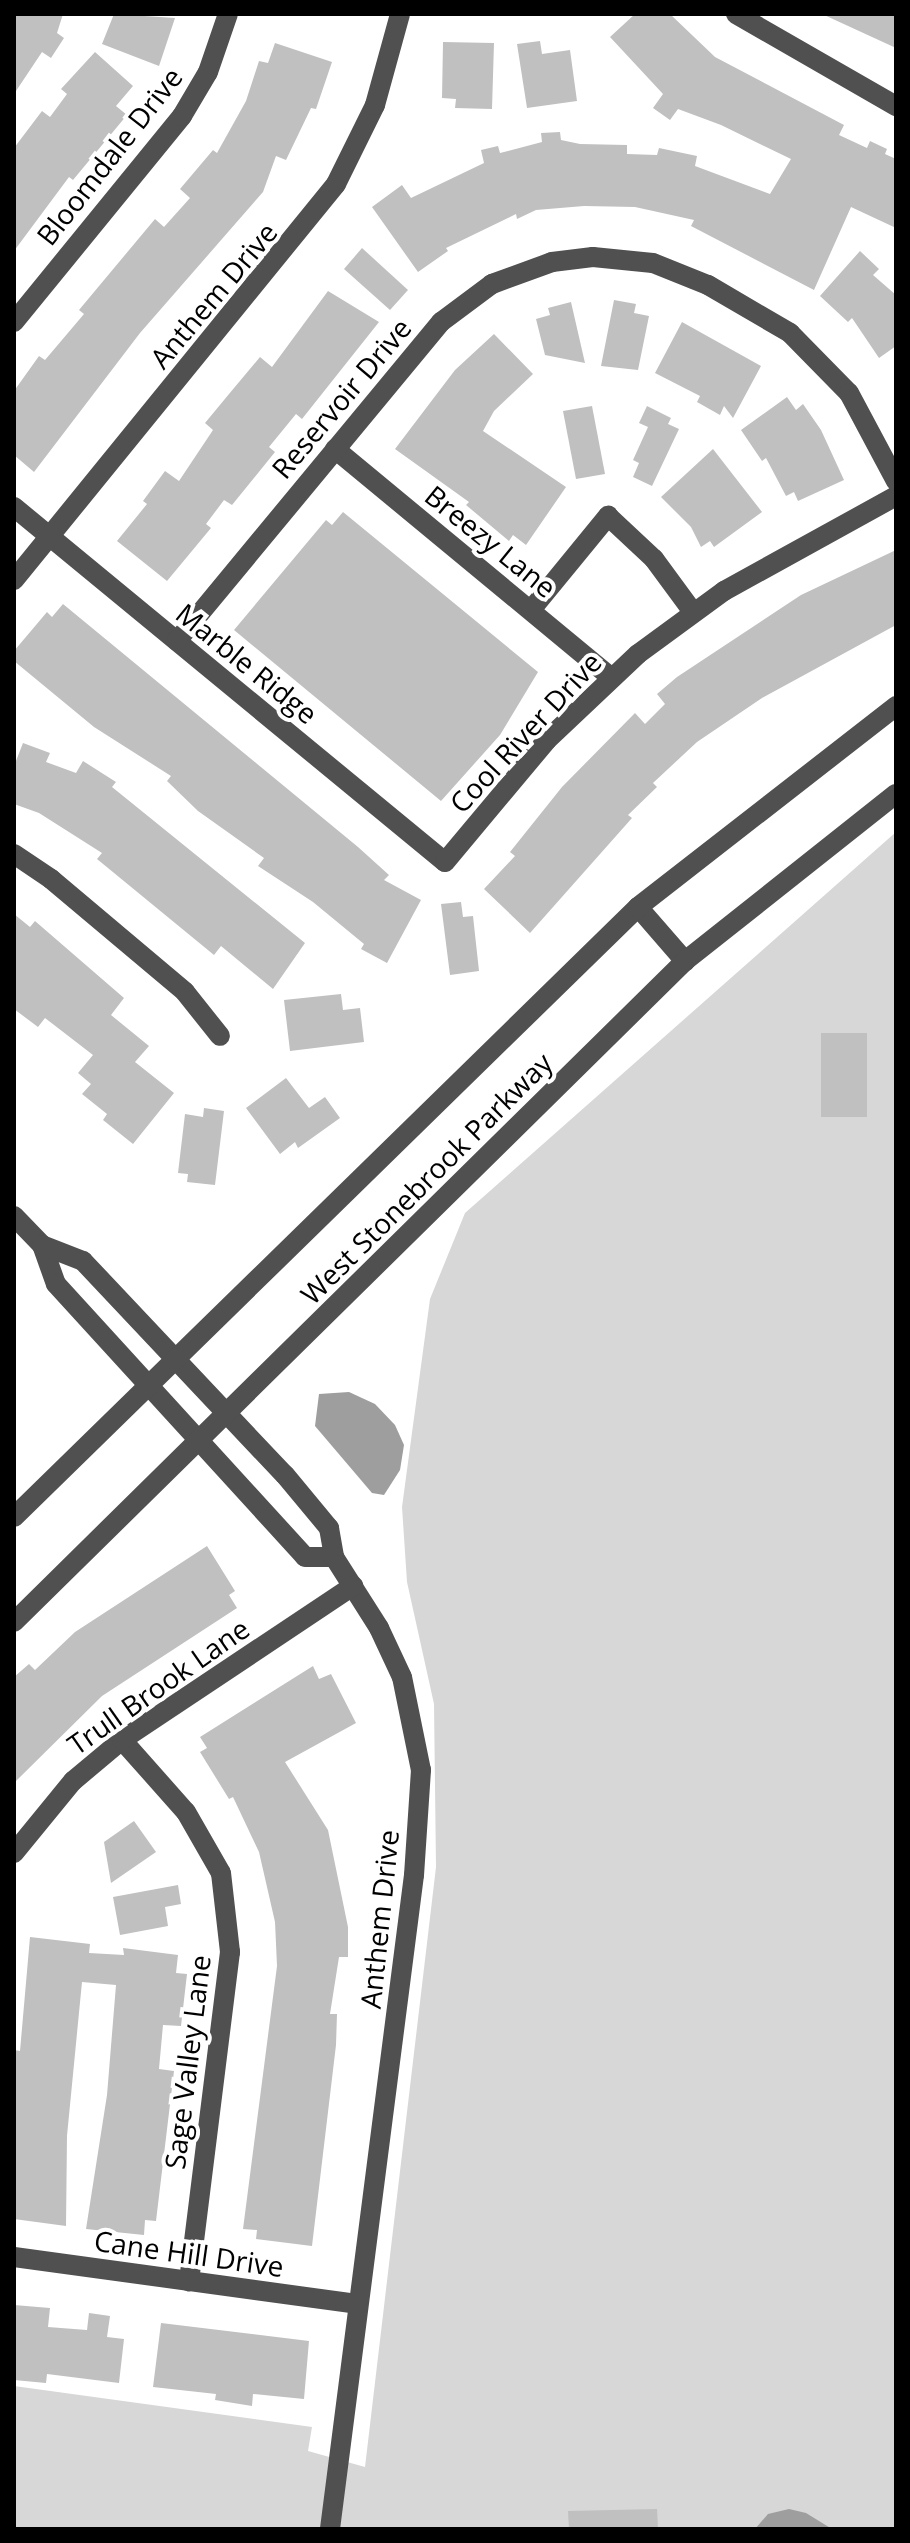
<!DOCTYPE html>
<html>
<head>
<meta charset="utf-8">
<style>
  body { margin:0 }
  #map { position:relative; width:910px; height:2543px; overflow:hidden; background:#fff; font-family:"Open Sans",sans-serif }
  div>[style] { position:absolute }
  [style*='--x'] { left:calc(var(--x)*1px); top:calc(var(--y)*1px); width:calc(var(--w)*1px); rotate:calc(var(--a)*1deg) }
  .green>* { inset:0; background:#d7d7d7 }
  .water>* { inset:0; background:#9e9e9e }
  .building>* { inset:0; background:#c0c0c0 }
  .minor>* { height:20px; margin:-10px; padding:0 10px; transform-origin:10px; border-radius:10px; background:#505050 }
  span { translate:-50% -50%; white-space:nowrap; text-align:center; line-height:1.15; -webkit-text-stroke:8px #fff; paint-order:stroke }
  .street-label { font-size:28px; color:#000 }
  .frame { position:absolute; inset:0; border:16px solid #000; pointer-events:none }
</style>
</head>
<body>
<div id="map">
  <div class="green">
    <i style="clip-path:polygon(896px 832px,896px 2529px,14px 2529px,14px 2386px,312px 2427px,308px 2451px,365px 2467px,436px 1867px,434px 1704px,407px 1582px,402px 1507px,430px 1299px,465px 1213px)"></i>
  </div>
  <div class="water">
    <i style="clip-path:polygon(349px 1392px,375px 1404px,395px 1425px,404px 1445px,400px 1470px,384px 1495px,372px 1493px,315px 1426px,319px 1394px)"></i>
    <i style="clip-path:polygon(789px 2509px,806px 2513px,832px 2529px,755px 2529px,768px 2514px)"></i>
  </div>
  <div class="building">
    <i style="clip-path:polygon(14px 14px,63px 14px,57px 33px,64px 38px,51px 58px,42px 52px,14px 94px)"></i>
    <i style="clip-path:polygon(114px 14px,175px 18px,159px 66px,102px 44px)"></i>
    <i style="clip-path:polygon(635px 14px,670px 14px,715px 57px,844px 125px,839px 135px,867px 148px,870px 141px,887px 149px,885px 154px,896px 159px,896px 228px,851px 207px,814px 290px,691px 226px,694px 220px,635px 207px,584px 206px,536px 210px,517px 219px,516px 214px,446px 248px,448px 251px,418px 272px,372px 207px,402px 185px,411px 198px,484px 163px,481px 150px,498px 146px,500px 153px,542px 142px,541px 133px,560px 132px,561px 140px,580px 144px,627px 145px,627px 154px,657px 155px,659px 148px,697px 156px,695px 166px,770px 194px,791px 159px,721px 125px,678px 109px,670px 120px,653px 108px,663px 94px,610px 37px)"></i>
    <i style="clip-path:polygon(822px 14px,896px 14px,896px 48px)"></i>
    <i style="clip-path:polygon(540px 41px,542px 54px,570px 50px,577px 101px,527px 108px,517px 44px)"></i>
    <i style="clip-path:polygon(443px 42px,494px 43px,492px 109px,455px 108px,456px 99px,442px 98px)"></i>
    <i style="clip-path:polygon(275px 43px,332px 62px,316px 109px,311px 108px,286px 160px,276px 156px,263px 192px,140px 333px,34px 472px,14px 455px,14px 391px,39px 356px,45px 360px,84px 314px,79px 310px,155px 219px,164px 227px,190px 198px,180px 189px,213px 150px,217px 153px,246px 101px,259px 61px,268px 63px)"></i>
    <i style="clip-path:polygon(95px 52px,133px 86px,116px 106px,127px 115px,73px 180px,69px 177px,14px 251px,14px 148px,42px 111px,50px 117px,67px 94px,61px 89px)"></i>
    <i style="clip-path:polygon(362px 248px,408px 290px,390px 310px,344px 269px)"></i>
    <i style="clip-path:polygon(860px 251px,879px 269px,873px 275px,896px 295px,896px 346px,879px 358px,852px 318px,848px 322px,820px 296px)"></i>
    <i style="clip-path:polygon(328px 291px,379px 322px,302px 419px,296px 414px,269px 447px,275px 452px,232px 505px,224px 500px,206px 524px,211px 528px,167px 581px,117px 541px,147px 504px,143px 501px,165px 471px,179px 481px,213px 430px,205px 423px,229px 394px,260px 357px,272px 367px)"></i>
    <i style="clip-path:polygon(614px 300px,636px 304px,634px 313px,649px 316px,638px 370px,601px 366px)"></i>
    <i style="clip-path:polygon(571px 302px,585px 363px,545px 355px,536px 319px,550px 315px,548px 308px)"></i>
    <i style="clip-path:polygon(682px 322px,761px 366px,733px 418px,724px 406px,720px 415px,697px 402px,700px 396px,655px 373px)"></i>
    <i style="clip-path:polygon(494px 334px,533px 374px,494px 411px,483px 431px,566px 487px,526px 545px,513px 535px,509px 541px,466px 505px,469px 502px,395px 449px,455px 370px)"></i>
    <i style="clip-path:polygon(787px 397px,796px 410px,803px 404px,821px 430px,844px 480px,798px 501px,794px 492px,786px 496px,766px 458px,762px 461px,741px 430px)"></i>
    <i style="clip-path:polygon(592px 406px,605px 474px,576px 479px,563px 411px)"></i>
    <i style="clip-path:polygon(647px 406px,671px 418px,668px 424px,679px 429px,652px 486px,633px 477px,639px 463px,633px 460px,648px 427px,639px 423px)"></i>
    <i style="clip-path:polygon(713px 449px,762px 512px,714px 547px,710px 541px,701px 547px,691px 527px,661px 497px)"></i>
    <i style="clip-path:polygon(343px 512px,538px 672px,500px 735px,441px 801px,234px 630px,326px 520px,332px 525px)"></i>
    <i style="clip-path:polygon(896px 550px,896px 625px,762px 698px,697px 742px,653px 783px,657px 787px,628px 815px,632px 818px,530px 933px,484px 889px,515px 856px,510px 852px,562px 787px,635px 713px,645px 724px,665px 704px,657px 694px,677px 677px,801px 595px)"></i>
    <i style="clip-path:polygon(63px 604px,358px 847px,389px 875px,384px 880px,421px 900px,387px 963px,361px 949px,364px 944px,313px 902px,258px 866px,264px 858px,198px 811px,167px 781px,171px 776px,94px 727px,14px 661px,14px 651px,47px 612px,52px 617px)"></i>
    <i style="clip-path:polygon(23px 743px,50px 753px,46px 762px,76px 773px,83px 761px,116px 782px,112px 787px,305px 943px,273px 989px,221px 946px,214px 955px,97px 859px,102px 853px,39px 813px,14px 804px,14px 766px)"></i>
    <i style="clip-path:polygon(461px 902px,463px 917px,473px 916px,479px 971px,450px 975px,441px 904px)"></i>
    <i style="clip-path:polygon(14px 914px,30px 927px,35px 921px,124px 998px,111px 1015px,149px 1046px,135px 1062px,174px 1093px,133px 1144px,103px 1120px,107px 1114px,82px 1094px,91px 1084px,78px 1073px,93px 1055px,45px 1018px,38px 1027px,14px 1009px)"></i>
    <i style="clip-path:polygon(341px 994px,343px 1010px,360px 1008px,364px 1042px,290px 1051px,284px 1000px)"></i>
    <i style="clip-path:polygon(821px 1033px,867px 1033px,867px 1117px,821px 1117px)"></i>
    <i style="clip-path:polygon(286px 1078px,309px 1108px,325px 1097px,340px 1118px,298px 1148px,295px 1142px,280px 1154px,246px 1108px)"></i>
    <i style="clip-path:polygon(204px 1108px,224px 1111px,215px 1185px,187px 1182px,188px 1174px,178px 1173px,185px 1114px,203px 1117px)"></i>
    <i style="clip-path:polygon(207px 1546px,235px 1591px,229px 1595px,237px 1608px,102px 1696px,14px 1783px,14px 1677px,29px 1664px,35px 1670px,75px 1632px)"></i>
    <i style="clip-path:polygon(313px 1666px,319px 1679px,331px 1674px,356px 1723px,285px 1762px,328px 1830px,348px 1927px,348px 1957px,339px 1957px,330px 2014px,337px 2014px,336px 2045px,312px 2246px,256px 2239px,257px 2230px,243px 2229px,277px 1966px,275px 1922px,259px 1852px,233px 1797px,229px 1799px,200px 1752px,207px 1748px,200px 1737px)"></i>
    <i style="clip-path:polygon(134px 1821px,156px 1852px,111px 1883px,104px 1842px)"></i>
    <i style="clip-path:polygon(178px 1885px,181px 1904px,165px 1907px,168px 1926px,120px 1935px,113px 1897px)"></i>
    <i style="clip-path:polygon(30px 1937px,90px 1944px,89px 1953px,124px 1955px,123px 1948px,178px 1955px,176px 1973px,187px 1974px,181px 2026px,163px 2025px,159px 2069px,174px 2071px,156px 2221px,145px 2220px,144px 2235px,86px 2229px,107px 2095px,116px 1985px,82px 1982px,67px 2136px,66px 2226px,14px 2219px,14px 2050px,20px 2051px)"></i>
    <i style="clip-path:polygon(14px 2305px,50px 2308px,48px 2327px,87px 2330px,89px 2313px,110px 2316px,107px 2337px,124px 2339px,119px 2383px,47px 2374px,46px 2383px,14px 2380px)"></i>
    <i style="clip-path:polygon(161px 2323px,309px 2341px,304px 2399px,253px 2394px,252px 2406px,215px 2400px,216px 2394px,153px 2387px)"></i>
    <i style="clip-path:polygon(657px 2509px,658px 2529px,569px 2529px,568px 2511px)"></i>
  </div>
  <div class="minor">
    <i style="--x:736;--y:14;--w:185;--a:29.9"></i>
    <i style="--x:14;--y:322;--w:266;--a:-50.8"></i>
    <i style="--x:182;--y:116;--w:51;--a:-59.4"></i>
    <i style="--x:208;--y:72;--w:61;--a:-71"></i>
    <i style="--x:335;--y:449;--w:358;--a:39.6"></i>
    <i style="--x:14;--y:507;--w:558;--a:39.48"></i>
    <i style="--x:445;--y:862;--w:159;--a:-50.1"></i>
    <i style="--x:547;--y:740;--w:125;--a:-43.4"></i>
    <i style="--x:638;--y:654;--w:107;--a:-36.2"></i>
    <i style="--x:724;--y:591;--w:196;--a:-28.9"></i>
    <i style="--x:14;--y:580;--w:510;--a:-50.88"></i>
    <i style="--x:336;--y:184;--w:88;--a:-63.7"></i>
    <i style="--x:375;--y:105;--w:94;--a:-74.6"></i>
    <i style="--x:531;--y:610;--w:122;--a:-50.7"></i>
    <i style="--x:608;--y:516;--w:63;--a:43.1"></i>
    <i style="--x:654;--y:559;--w:66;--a:53.7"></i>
    <i style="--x:177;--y:641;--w:414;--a:-50.4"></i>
    <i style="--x:441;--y:322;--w:64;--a:-36.7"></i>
    <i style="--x:492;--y:284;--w:64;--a:-20.1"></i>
    <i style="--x:552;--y:262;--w:41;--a:-7"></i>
    <i style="--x:593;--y:257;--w:60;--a:5.7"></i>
    <i style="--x:653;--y:263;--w:59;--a:21.8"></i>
    <i style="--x:708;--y:285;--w:95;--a:30.3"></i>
    <i style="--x:790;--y:333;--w:84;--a:45.5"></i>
    <i style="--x:849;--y:393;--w:100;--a:61.9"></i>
    <i style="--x:14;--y:854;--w:45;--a:34"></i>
    <i style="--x:51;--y:879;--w:175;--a:40.1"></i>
    <i style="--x:185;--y:992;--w:56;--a:51.5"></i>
    <i style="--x:638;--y:907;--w:72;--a:49"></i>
    <i style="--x:14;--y:1216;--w:40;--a:46"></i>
    <i style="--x:42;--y:1245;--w:41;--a:70.3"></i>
    <i style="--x:56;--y:1284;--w:369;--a:47.6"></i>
    <i style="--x:305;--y:1557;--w:29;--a:0"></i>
    <i style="--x:42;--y:1245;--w:44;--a:21.3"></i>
    <i style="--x:83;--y:1261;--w:294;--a:46.7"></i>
    <i style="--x:285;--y:1475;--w:69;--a:50.3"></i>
    <i style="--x:329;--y:1528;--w:29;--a:80"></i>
    <i style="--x:334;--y:1557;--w:84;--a:57.6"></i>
    <i style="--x:379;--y:1628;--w:54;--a:64.9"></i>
    <i style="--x:402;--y:1677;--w:95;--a:78.5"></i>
    <i style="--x:421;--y:1770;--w:105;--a:93.8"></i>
    <i style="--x:414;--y:1875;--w:659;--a:97.32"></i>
    <i style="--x:14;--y:1517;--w:873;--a:-44.35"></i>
    <i style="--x:638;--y:907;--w:327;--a:-37.9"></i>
    <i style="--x:14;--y:1622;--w:942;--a:-44.57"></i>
    <i style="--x:685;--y:961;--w:269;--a:-38.4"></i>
    <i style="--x:122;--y:1740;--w:96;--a:48.4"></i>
    <i style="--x:186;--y:1812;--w:70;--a:60.2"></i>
    <i style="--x:221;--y:1873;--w:80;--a:83.5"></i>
    <i style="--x:230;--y:1952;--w:332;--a:97.1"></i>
    <i style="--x:14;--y:1853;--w:93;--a:-50.7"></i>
    <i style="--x:73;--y:1781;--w:64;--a:-39.9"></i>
    <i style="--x:122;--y:1740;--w:278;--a:-33.7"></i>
    <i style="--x:14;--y:2257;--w:346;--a:7.8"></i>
  </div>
  <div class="street-label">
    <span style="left:109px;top:156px;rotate:-52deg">Bloomdale Drive</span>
    <span style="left:213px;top:295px;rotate:-50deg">Anthem Drive</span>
    <span style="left:341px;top:398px;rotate:-50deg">Reservoir Drive</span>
    <span style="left:491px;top:541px;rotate:39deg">Breezy Lane</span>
    <span style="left:247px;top:663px;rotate:39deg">Marble Ridge</span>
    <span style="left:525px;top:732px;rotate:-47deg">Cool River Drive</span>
    <span style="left:426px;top:1178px;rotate:-45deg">West Stonebrook Parkway</span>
    <span style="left:158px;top:1686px;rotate:-35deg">Trull Brook Lane</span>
    <span style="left:379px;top:1919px;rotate:-84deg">Anthem Drive</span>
    <span style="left:187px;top:2062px;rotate:-83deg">Sage Valley Lane</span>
    <span style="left:189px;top:2253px;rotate:8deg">Cane Hill Drive</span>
  </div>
  <div class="frame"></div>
</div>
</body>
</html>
